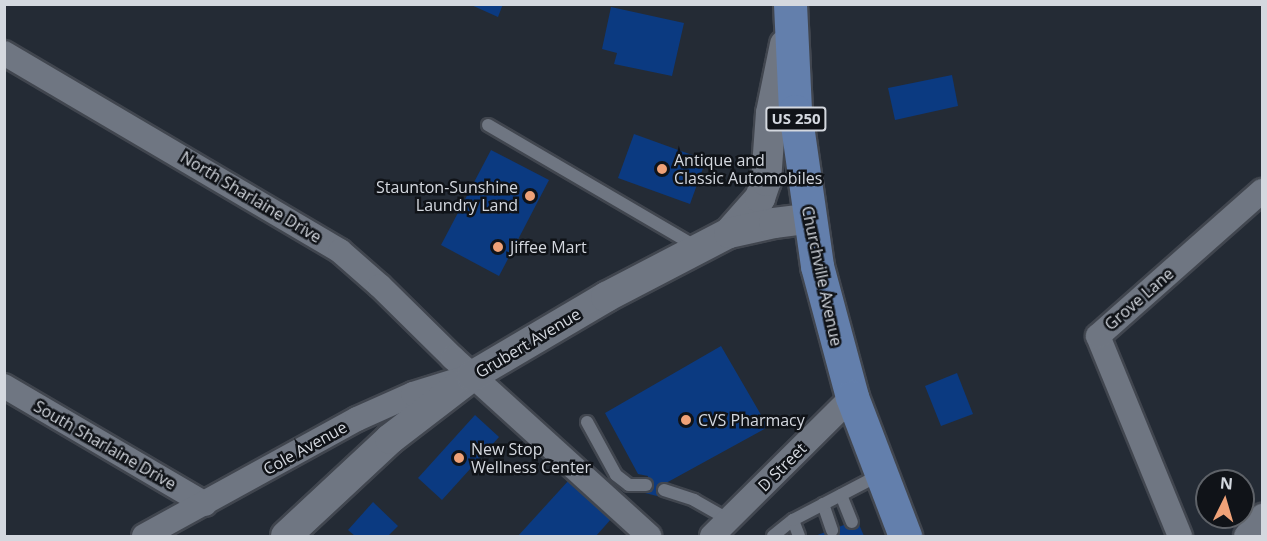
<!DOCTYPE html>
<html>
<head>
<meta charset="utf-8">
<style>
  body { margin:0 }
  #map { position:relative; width:1267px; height:541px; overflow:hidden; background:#242b35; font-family:"Open Sans",sans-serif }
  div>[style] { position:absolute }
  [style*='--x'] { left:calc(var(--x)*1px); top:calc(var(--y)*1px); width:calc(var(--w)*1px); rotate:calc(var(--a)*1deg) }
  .building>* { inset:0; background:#0b3a81 }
  .roads { filter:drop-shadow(2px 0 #41464f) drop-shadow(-2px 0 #41464f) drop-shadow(0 2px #41464f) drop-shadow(0 -2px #41464f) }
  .service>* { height:12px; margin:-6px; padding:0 6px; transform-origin:6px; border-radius:6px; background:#6f7682 }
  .minor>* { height:24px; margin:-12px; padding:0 12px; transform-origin:12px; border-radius:12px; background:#6f7682 }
  .tertiary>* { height:30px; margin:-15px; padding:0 15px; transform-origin:15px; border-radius:15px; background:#6f7682 }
  .primary>* { height:33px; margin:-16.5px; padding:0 16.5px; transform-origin:16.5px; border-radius:16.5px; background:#637fac }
  .dots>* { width:16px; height:16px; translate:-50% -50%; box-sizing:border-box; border:3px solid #101318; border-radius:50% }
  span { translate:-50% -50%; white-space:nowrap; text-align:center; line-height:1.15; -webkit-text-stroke:5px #101318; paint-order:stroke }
  .shield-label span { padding:2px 4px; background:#101318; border:2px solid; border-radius:4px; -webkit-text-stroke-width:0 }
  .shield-label { font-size:15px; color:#d4d8df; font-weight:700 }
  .poi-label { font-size:16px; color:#d4d8df }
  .left { translate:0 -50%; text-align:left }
  .right { translate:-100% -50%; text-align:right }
  .street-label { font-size:16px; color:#d4d8df }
  .frame { position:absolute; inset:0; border:6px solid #d4d8df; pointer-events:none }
  .north { position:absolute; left:1195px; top:469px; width:60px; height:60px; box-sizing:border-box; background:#101318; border:2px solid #5e6268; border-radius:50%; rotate:5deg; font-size:16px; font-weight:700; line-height:24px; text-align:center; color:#d4d8df }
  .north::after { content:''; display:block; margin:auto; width:21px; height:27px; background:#f0a278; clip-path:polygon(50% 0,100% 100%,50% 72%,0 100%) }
</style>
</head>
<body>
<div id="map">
  <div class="building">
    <i style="clip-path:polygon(469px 4px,503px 4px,498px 17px)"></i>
    <i style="clip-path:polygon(611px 7px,684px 23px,672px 76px,614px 64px,617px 53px,602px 49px)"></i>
    <i style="clip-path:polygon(952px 75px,958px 106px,895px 120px,888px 88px)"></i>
    <i style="clip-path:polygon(634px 134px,706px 160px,690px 204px,618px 178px)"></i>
    <i style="clip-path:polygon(491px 150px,549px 180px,499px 276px,441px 245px)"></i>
    <i style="clip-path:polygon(721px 346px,768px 427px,666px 483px,661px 497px,645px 493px,648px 476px,638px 474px,605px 413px)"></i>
    <i style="clip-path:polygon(957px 373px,973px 414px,941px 426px,925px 386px)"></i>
    <i style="clip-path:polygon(475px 415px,499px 437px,442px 500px,418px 478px)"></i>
    <i style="clip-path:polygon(569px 480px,612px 518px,596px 536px,518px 536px)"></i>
    <i style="clip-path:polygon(373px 502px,398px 526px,388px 536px,355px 536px,348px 530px)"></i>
    <i style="clip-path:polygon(857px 520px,864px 536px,815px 536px)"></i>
  </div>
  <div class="roads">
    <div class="service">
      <i style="--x:488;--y:125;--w:242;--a:30.3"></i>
      <i style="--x:587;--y:422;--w:60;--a:61.3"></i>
      <i style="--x:616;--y:475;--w:16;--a:38"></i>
      <i style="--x:629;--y:485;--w:17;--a:0"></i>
      <i style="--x:664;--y:490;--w:32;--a:18"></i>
      <i style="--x:694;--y:500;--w:40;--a:29.7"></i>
      <i style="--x:841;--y:495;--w:29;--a:68"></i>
      <i style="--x:823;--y:504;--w:28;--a:71"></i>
      <i style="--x:773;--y:536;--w:26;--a:-39"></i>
      <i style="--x:799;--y:536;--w:17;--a:-111"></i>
      <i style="--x:793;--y:520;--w:97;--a:-27.6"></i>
    </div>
    <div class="minor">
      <i style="--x:4;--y:53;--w:390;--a:30.5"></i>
      <i style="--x:340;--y:251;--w:53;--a:41.2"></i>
      <i style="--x:380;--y:286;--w:103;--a:44.6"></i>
      <i style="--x:453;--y:358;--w:265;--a:42.2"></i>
      <i style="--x:4;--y:386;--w:233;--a:30.4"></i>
      <i style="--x:144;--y:536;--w:243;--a:-28.8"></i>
      <i style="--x:357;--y:419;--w:61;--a:-24.1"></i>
      <i style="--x:413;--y:394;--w:53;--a:-17.4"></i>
      <i style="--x:712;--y:536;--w:197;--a:-44.8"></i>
      <i style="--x:1180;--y:536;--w:216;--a:-112.3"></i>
      <i style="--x:1098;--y:336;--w:219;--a:-41.5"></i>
      <i style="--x:1246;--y:536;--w:26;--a:-51"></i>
    </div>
    <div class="tertiary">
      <i style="--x:729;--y:233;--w:47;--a:-48.5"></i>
      <i style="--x:760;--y:198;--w:18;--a:-71"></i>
      <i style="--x:766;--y:181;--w:68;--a:-85.8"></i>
      <i style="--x:771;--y:113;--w:70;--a:-78.5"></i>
      <i style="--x:286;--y:536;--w:142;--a:-43"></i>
      <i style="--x:390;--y:439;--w:103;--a:-37.5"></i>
      <i style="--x:472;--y:376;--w:156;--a:-30.5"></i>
      <i style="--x:606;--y:297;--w:139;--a:-27.5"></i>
      <i style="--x:729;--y:233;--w:46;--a:-12.5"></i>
      <i style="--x:774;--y:223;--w:35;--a:-7"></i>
    </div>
    <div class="primary">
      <i style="--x:790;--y:4;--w:107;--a:87.3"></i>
      <i style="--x:795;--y:111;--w:157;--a:81.9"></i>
      <i style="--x:817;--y:266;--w:136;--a:75"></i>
      <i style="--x:852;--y:397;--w:149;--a:69.1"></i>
    </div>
  </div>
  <div class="dots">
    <i style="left:662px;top:169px;background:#f0a278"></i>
    <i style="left:530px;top:196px;background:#f0a278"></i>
    <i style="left:498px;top:247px;background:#f0a278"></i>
    <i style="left:686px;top:420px;background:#f0a278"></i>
    <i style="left:459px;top:458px;background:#f0a278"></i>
  </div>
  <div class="shield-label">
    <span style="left:796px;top:119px">US 250</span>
  </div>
  <div class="poi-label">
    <span class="left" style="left:674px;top:169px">Antique and<br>Classic Automobiles</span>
    <span class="right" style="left:518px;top:196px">Staunton-Sunshine<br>Laundry Land</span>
    <span class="left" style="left:510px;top:247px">Jiffee Mart</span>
    <span class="left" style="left:698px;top:420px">CVS Pharmacy</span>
    <span class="left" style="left:471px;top:458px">New Stop<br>Wellness Center</span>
  </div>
  <div class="street-label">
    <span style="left:251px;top:197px;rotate:31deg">North Sharlaine Drive</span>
    <span style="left:822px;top:276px;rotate:78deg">Churchville Avenue</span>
    <span style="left:1139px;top:299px;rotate:-41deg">Grove Lane</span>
    <span style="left:528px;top:343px;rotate:-31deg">Grubert Avenue</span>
    <span style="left:105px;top:445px;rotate:30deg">South Sharlaine Drive</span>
    <span style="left:305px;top:448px;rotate:-29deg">Cole Avenue</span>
    <span style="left:782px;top:467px;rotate:-45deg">D Street</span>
  </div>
  <div class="frame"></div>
  <div class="north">N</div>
</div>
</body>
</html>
